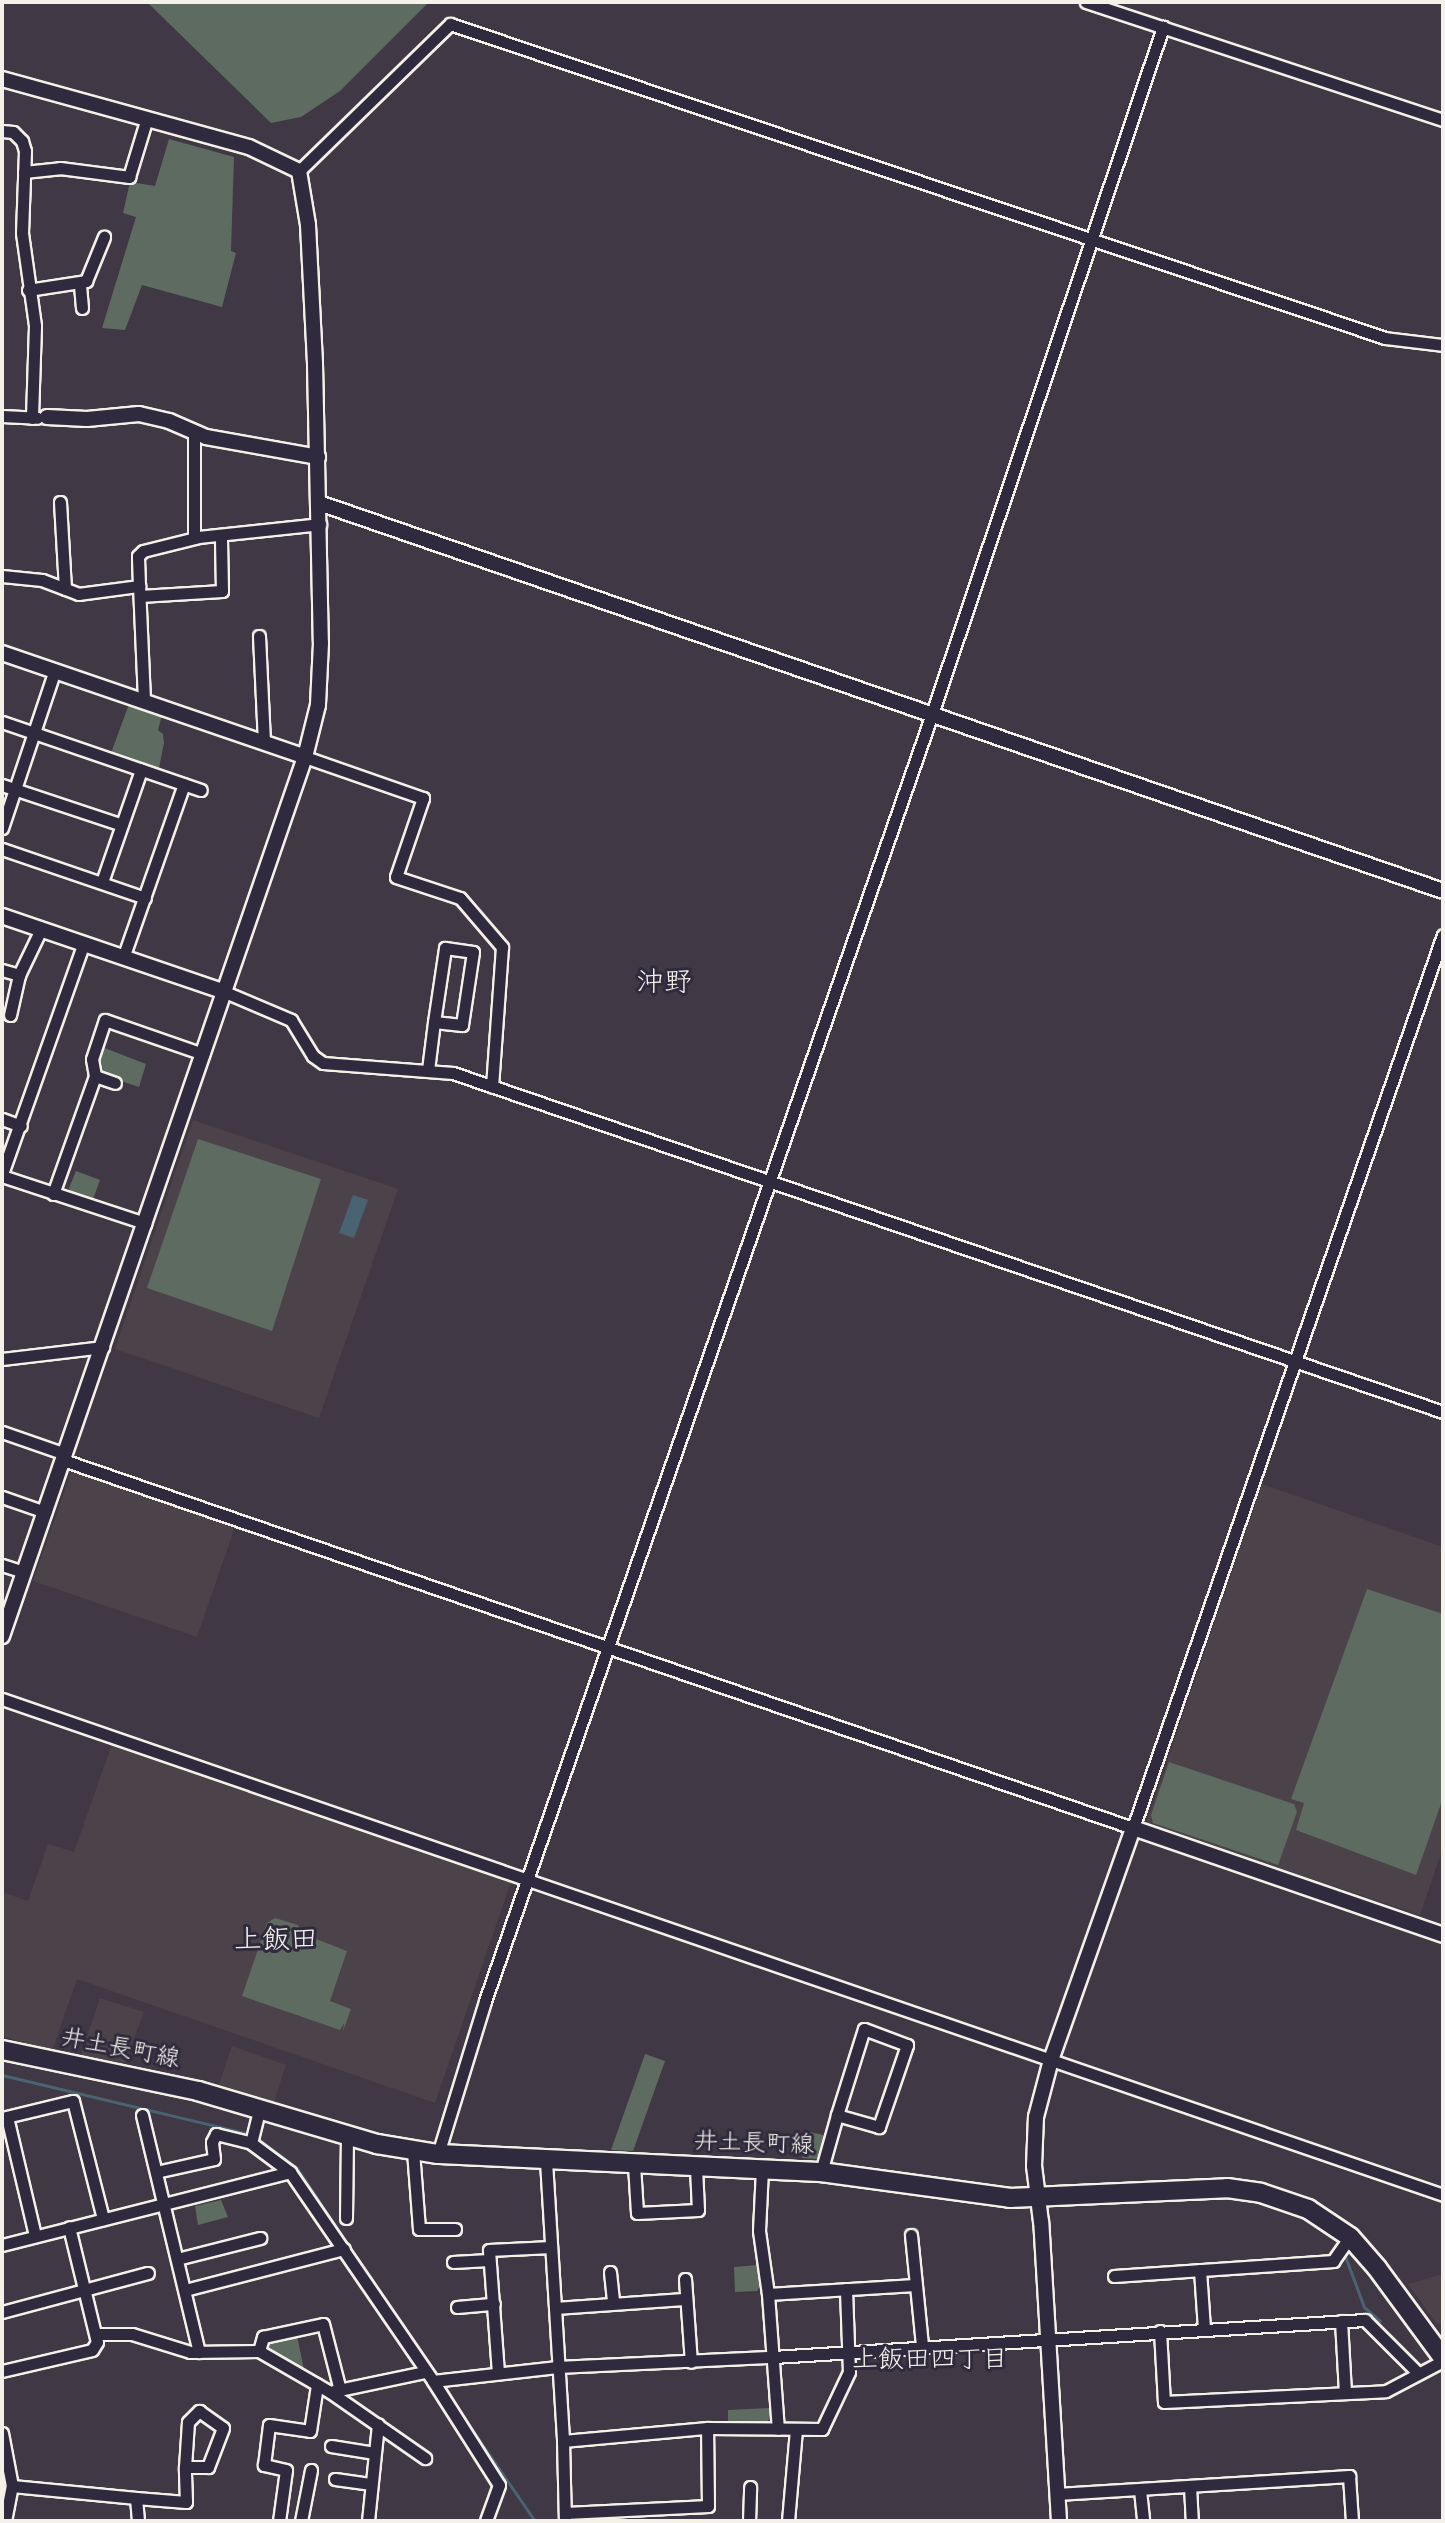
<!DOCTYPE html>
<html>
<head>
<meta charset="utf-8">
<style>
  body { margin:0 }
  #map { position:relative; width:1445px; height:2523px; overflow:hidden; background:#403844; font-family:"Gochi Hand","Klee One",sans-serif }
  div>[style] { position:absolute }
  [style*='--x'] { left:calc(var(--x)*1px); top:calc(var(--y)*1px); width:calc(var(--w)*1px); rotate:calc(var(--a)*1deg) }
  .built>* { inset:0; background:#4c4249 }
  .green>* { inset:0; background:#5d6b61 }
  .water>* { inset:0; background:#4a6373 }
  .stream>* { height:3px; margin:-1.5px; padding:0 1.5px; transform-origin:1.5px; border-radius:1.5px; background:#4a6373 }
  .roads { filter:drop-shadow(2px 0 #f4f1e8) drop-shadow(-2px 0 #f4f1e8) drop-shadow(0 2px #f4f1e8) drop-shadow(0 -2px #f4f1e8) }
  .minor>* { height:11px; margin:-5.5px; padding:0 5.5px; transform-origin:5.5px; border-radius:5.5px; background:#2f2a3d }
  .tertiary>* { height:14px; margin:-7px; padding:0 7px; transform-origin:7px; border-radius:7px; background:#2f2a3d }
  .primary>* { height:18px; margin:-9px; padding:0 9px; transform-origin:9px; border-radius:9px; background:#2f2a3d }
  span { translate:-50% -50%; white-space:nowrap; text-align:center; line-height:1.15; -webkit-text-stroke:6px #2f2a3d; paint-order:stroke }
  .street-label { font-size:24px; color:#f4f1e8 }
  .neighbourhood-label { font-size:26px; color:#f4f1e8 }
  .quarter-label { font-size:28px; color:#f4f1e8 }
  .frame { position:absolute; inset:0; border:4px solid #f4f1e8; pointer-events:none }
</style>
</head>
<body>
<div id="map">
  <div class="built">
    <i style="clip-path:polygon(193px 1120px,398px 1189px,319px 1418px,115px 1349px)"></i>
    <i style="clip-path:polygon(73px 1467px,236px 1524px,197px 1637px,33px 1581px)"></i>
    <i style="clip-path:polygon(1262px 1484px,1443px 1547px,1443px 1847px,1420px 1915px,1146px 1823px)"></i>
    <i style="clip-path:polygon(113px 1741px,512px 1879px,435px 2103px,77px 1979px,52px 2051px,2px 2036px,2px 1892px,28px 1901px,48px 1844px,74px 1852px)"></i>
    <i style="clip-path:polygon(100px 1998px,144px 2012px,123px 2067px,80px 2058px)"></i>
    <i style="clip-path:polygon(232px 2046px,286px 2065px,274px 2102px,218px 2087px)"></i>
    <i style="clip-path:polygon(1443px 2274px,1443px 2325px,1436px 2323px,1408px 2284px)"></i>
  </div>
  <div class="green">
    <i style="clip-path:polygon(147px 2px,429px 2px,340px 91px,301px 117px,271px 123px)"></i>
    <i style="clip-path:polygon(169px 139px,234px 157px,231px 251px,236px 253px,222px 307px,142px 285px,125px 330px,102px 328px,136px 217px,123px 213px,130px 182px,155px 186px)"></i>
    <i style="clip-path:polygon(129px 704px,162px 715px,158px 730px,163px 734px,164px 743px,159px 768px,111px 753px)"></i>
    <i style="clip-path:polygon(102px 1047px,146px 1064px,139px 1087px,100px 1074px,96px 1061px)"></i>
    <i style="clip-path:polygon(198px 1139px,321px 1179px,272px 1331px,147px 1288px)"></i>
    <i style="clip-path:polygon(76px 1171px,100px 1180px,92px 1202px,71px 1195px,69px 1188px)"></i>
    <i style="clip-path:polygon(1367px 1589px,1443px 1614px,1443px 1798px,1416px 1875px,1296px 1830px,1304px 1803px,1291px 1799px)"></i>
    <i style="clip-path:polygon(1169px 1762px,1294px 1804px,1297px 1812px,1278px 1865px,1153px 1823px,1151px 1815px)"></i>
    <i style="clip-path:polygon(275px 1918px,298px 1925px,303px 1934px,347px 1951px,330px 2001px,351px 2009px,343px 2031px,344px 2023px,340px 2030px,242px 1996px,267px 1923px)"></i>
    <i style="clip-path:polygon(645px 2054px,665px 2061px,633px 2151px,611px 2150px)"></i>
    <i style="clip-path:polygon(810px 2132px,828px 2136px,823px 2154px,818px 2159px,802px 2158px)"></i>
    <i style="clip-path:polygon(221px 2200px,228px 2217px,198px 2225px,195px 2206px)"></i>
    <i style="clip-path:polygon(758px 2265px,760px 2286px,757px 2291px,735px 2292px,734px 2267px)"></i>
    <i style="clip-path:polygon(297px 2335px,304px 2370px,267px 2346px,267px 2340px)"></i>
    <i style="clip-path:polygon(770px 2408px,771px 2418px,766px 2423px,728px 2425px,728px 2410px)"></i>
  </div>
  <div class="water">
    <i style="clip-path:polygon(353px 1195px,368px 1200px,354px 1238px,339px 1233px)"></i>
  </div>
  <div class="stream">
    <i style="--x:2;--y:2075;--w:255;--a:13.4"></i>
    <i style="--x:257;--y:2138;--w:50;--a:36.9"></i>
    <i style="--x:297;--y:2168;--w:174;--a:56.5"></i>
    <i style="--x:1345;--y:2256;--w:54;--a:69.6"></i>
    <i style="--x:1364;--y:2307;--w:21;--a:41"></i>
    <i style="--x:449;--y:2396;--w:152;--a:55.5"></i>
  </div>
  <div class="roads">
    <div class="minor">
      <i style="--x:1086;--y:2;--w:376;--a:18.3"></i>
      <i style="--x:2;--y:131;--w:11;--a:5"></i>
      <i style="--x:13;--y:132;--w:13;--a:45"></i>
      <i style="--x:22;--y:141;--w:10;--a:73"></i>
      <i style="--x:25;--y:151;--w:82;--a:92.1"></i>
      <i style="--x:22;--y:233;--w:94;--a:82"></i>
      <i style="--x:35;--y:326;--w:92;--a:91.9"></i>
      <i style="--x:299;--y:171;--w:211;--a:-44.2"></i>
      <i style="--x:450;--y:24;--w:986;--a:18.56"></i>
      <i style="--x:1385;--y:338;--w:58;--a:6.9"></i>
      <i style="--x:24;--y:172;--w:36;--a:-6"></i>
      <i style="--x:60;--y:168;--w:70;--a:7.4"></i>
      <i style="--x:129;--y:177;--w:59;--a:-73.1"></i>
      <i style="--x:80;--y:285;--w:23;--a:85"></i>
      <i style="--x:28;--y:290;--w:59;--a:-8.8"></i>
      <i style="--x:86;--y:281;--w:48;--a:-67.8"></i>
      <i style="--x:2;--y:416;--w:35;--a:3"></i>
      <i style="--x:194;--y:431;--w:107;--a:90"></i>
      <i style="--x:60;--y:502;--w:87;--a:86.7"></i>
      <i style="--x:2;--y:576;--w:40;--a:5.7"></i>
      <i style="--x:42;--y:580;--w:39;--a:21"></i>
      <i style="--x:78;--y:594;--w:62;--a:-7.5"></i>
      <i style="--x:140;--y:596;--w:82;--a:-3.5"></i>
      <i style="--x:222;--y:591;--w:54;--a:-91.1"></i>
      <i style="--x:259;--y:636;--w:106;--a:87.3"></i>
      <i style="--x:144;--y:700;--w:114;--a:-92.5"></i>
      <i style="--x:139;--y:586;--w:30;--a:-92"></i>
      <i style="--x:138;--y:556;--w:7;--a:-45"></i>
      <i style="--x:143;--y:551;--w:58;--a:-14"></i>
      <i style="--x:199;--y:537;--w:122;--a:-6.1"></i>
      <i style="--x:2;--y:722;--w:210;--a:18.9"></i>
      <i style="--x:305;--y:757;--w:125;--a:19.2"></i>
      <i style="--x:423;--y:798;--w:83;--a:108.9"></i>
      <i style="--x:396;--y:877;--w:67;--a:18.2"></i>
      <i style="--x:460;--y:898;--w:65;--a:49.4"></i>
      <i style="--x:502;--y:947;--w:140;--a:94.1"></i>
      <i style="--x:2;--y:785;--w:126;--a:18.4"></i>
      <i style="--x:2;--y:828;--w:167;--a:-71.5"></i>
      <i style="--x:2;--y:849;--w:151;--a:18.9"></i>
      <i style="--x:102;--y:882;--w:119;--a:-70.8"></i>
      <i style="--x:123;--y:958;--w:184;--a:-70.7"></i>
      <i style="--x:2;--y:970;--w:18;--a:16"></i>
      <i style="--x:225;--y:992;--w:72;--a:23"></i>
      <i style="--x:291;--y:1020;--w:42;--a:58.6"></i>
      <i style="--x:313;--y:1056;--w:12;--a:35"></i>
      <i style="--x:323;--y:1063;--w:130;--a:4.4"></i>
      <i style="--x:453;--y:1073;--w:1046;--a:18.9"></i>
      <i style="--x:10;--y:1015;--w:41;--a:-77.3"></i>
      <i style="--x:19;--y:975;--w:51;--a:-64.4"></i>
      <i style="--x:428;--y:1070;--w:48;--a:-82.9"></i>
      <i style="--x:434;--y:1022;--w:75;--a:-81.5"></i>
      <i style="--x:445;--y:948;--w:28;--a:8"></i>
      <i style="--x:473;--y:952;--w:74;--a:98.6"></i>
      <i style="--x:462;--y:1025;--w:28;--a:-174"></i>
      <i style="--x:95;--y:1076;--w:21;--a:19"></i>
      <i style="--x:2;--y:1119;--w:20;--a:20"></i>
      <i style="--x:2;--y:1174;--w:243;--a:-70.5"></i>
      <i style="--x:2;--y:1176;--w:151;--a:18.2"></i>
      <i style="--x:53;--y:1194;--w:125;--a:-70.4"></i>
      <i style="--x:95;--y:1076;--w:17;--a:-100"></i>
      <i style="--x:92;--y:1059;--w:41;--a:-71.6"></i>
      <i style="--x:105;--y:1020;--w:104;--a:19.1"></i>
      <i style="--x:2;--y:1359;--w:102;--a:-6.8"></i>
      <i style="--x:2;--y:1432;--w:67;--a:19.2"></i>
      <i style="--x:63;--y:1460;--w:1132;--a:18.98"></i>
      <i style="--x:1133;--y:1828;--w:945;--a:-70.86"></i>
      <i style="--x:2;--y:1497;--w:46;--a:19.2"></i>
      <i style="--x:2;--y:1565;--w:22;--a:18"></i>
      <i style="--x:2;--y:1699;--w:1524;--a:18.99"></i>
      <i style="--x:142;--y:2115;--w:244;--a:76.5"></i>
      <i style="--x:7;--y:2117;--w:121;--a:76.7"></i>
      <i style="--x:2;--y:2118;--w:73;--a:-13.5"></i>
      <i style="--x:73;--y:2101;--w:122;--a:75.7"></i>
      <i style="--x:251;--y:2143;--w:37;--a:-76"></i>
      <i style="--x:413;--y:2151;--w:78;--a:85.6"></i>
      <i style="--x:419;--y:2229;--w:36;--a:0"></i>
      <i style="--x:438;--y:2154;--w:160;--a:-72.9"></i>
      <i style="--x:485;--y:2001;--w:1362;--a:-70.85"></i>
      <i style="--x:932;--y:714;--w:725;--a:-71.42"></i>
      <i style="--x:546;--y:2161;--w:281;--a:86.5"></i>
      <i style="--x:563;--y:2441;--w:80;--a:88.6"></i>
      <i style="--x:634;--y:2165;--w:48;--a:86.4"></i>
      <i style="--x:637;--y:2213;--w:61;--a:-2.8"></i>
      <i style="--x:698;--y:2210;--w:43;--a:-92.7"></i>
      <i style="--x:762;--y:2169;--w:62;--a:92.8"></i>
      <i style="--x:759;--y:2231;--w:64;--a:81.9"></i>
      <i style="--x:768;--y:2294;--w:135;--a:85.8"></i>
      <i style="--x:156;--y:2172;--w:59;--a:-12.6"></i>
      <i style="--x:214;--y:2159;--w:17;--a:-97"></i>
      <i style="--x:212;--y:2142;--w:9;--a:-63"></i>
      <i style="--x:216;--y:2134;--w:36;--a:14"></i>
      <i style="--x:251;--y:2143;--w:49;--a:36.6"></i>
      <i style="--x:290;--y:2172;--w:253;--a:55.6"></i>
      <i style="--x:433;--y:2381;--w:123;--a:57.6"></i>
      <i style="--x:499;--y:2485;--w:38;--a:110"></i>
      <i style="--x:821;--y:2172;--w:59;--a:-74.3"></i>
      <i style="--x:837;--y:2115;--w:90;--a:-72.6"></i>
      <i style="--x:864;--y:2029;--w:46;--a:20.4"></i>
      <i style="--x:907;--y:2045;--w:87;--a:108.9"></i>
      <i style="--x:879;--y:2127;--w:44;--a:-164.1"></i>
      <i style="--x:346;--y:2218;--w:82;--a:-89.3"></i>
      <i style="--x:911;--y:2235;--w:112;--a:84.3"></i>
      <i style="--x:2;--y:2245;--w:297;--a:-14.2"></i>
      <i style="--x:177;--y:2259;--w:86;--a:-14.2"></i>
      <i style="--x:453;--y:2262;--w:36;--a:-3"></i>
      <i style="--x:1200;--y:2270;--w:59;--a:86.1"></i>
      <i style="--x:610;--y:2272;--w:29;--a:84"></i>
      <i style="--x:1114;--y:2276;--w:220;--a:-3.9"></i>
      <i style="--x:1333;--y:2261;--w:29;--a:-55"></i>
      <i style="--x:685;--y:2279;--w:83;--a:85.9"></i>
      <i style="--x:185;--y:2290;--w:164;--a:-14.5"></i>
      <i style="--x:768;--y:2294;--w:147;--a:-3.5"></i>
      <i style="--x:457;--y:2307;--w:37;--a:-5"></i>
      <i style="--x:555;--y:2308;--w:129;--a:-4"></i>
      <i style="--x:2;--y:2312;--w:151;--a:-15"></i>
      <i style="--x:1341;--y:2321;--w:72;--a:86.8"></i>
      <i style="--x:1160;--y:2331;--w:71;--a:86.8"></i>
      <i style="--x:1164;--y:2402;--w:222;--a:-2.8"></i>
      <i style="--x:1386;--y:2391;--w:64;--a:-27.8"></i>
      <i style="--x:97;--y:2334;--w:35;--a:0"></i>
      <i style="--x:132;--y:2334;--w:61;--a:17.2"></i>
      <i style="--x:190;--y:2352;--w:69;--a:-0.8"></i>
      <i style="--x:259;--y:2351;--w:82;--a:30"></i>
      <i style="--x:330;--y:2392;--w:116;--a:34.8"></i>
      <i style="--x:259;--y:2351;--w:15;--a:-74"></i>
      <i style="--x:263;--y:2337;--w:61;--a:-12.2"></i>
      <i style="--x:323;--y:2324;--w:68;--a:75.6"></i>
      <i style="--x:2;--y:2371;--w:92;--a:-13.1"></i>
      <i style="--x:92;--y:2350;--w:9;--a:-58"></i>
      <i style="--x:97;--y:2342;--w:118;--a:-103.7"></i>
      <i style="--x:498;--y:2373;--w:123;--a:-94.2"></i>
      <i style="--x:489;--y:2250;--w:62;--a:-2.8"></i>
      <i style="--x:433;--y:2381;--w:125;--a:-6.4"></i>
      <i style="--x:557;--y:2367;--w:216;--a:-2.7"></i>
      <i style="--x:773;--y:2357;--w:593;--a:-3.58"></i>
      <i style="--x:1365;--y:2320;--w:74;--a:45"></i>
      <i style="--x:334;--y:2391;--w:92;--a:-11.9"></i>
      <i style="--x:2;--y:2433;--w:54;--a:79.3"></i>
      <i style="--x:12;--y:2486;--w:125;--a:5.5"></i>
      <i style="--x:136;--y:2498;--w:23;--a:85"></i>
      <i style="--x:563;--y:2441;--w:145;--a:-5.2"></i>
      <i style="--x:707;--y:2428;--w:115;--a:0.5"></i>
      <i style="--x:822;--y:2429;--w:63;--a:-64.7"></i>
      <i style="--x:849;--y:2372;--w:83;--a:-92.1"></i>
      <i style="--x:331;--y:2446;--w:44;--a:9.2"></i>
      <i style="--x:335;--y:2479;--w:35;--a:8"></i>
      <i style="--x:1190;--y:2486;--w:35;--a:87"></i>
      <i style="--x:1140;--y:2490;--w:31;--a:84"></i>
      <i style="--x:1057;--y:2494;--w:293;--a:-3.5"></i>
      <i style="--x:1349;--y:2476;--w:45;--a:86.2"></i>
      <i style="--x:136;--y:2498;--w:50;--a:4.6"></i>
      <i style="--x:186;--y:2502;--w:35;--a:-92"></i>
      <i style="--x:185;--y:2467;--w:45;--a:-86.2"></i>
      <i style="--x:188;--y:2422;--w:16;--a:-45"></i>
      <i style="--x:199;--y:2411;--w:29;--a:35"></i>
      <i style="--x:223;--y:2428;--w:42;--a:111"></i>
      <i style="--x:208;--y:2467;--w:23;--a:180"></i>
      <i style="--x:566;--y:2513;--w:142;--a:-2.8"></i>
      <i style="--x:708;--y:2506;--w:78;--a:-90.7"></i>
      <i style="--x:5;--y:2521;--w:36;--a:-79"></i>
      <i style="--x:279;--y:2521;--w:51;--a:-82.2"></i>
      <i style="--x:286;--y:2470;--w:23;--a:-167"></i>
      <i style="--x:264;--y:2465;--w:40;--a:-82.9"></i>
      <i style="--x:269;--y:2425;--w:41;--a:8.3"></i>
      <i style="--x:310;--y:2431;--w:47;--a:-81.3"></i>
      <i style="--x:301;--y:2521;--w:52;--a:-78.9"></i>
      <i style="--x:368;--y:2521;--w:97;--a:-84.1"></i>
      <i style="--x:749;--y:2521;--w:34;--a:-88"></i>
      <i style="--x:788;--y:2521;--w:91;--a:-85"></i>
    </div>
    <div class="tertiary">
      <i style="--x:2;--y:79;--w:256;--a:15.4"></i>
      <i style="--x:249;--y:147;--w:55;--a:25.6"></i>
      <i style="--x:299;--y:171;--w:55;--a:80.5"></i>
      <i style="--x:308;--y:225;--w:139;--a:87.1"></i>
      <i style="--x:315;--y:364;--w:279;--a:88.8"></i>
      <i style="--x:321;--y:643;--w:62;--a:92.8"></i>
      <i style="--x:318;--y:705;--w:54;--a:104"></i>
      <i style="--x:305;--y:757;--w:930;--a:109.02"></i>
      <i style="--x:47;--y:417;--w:40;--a:2.9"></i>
      <i style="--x:87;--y:419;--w:52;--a:-5.5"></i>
      <i style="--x:139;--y:414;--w:31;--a:13"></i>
      <i style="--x:169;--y:421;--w:40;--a:23.4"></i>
      <i style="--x:206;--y:437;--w:114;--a:10.1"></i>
      <i style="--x:319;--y:503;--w:1189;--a:19.04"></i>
      <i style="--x:2;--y:653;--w:320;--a:18.9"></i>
      <i style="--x:2;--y:916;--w:236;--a:18.8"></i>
      <i style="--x:1059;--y:2521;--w:300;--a:-93.4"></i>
      <i style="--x:1041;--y:2222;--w:56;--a:-97.1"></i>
      <i style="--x:1034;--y:2166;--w:49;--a:-87.7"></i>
      <i style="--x:1036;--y:2117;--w:59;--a:-75.3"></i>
      <i style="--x:1051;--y:2060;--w:246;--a:-70.5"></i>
      <i style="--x:1133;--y:1828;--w:328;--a:19"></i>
    </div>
    <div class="primary">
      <i style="--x:2;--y:2050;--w:200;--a:11.8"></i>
      <i style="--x:198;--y:2091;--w:187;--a:16.5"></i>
      <i style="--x:377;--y:2144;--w:62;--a:9.3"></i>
      <i style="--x:438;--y:2154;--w:383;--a:2.7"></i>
      <i style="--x:821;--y:2172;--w:191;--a:7.8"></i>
      <i style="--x:1010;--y:2198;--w:217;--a:-2.6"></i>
      <i style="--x:1227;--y:2188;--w:34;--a:8"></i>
      <i style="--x:1261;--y:2193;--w:50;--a:18.8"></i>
      <i style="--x:1308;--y:2209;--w:50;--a:33.7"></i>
      <i style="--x:1350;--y:2237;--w:41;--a:48.9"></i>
      <i style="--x:1377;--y:2268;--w:112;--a:53.7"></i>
    </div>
  </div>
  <div class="street-label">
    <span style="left:120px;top:2051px;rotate:11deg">井土長町線</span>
    <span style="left:754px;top:2146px;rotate:2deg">井土長町線</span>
  </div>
  <div class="neighbourhood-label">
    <span style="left:930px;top:2363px">上飯田四丁目</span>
  </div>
  <div class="quarter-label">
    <span style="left:664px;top:986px">沖野</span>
    <span style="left:276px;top:1943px">上飯田</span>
  </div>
  <div class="frame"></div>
</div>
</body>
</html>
